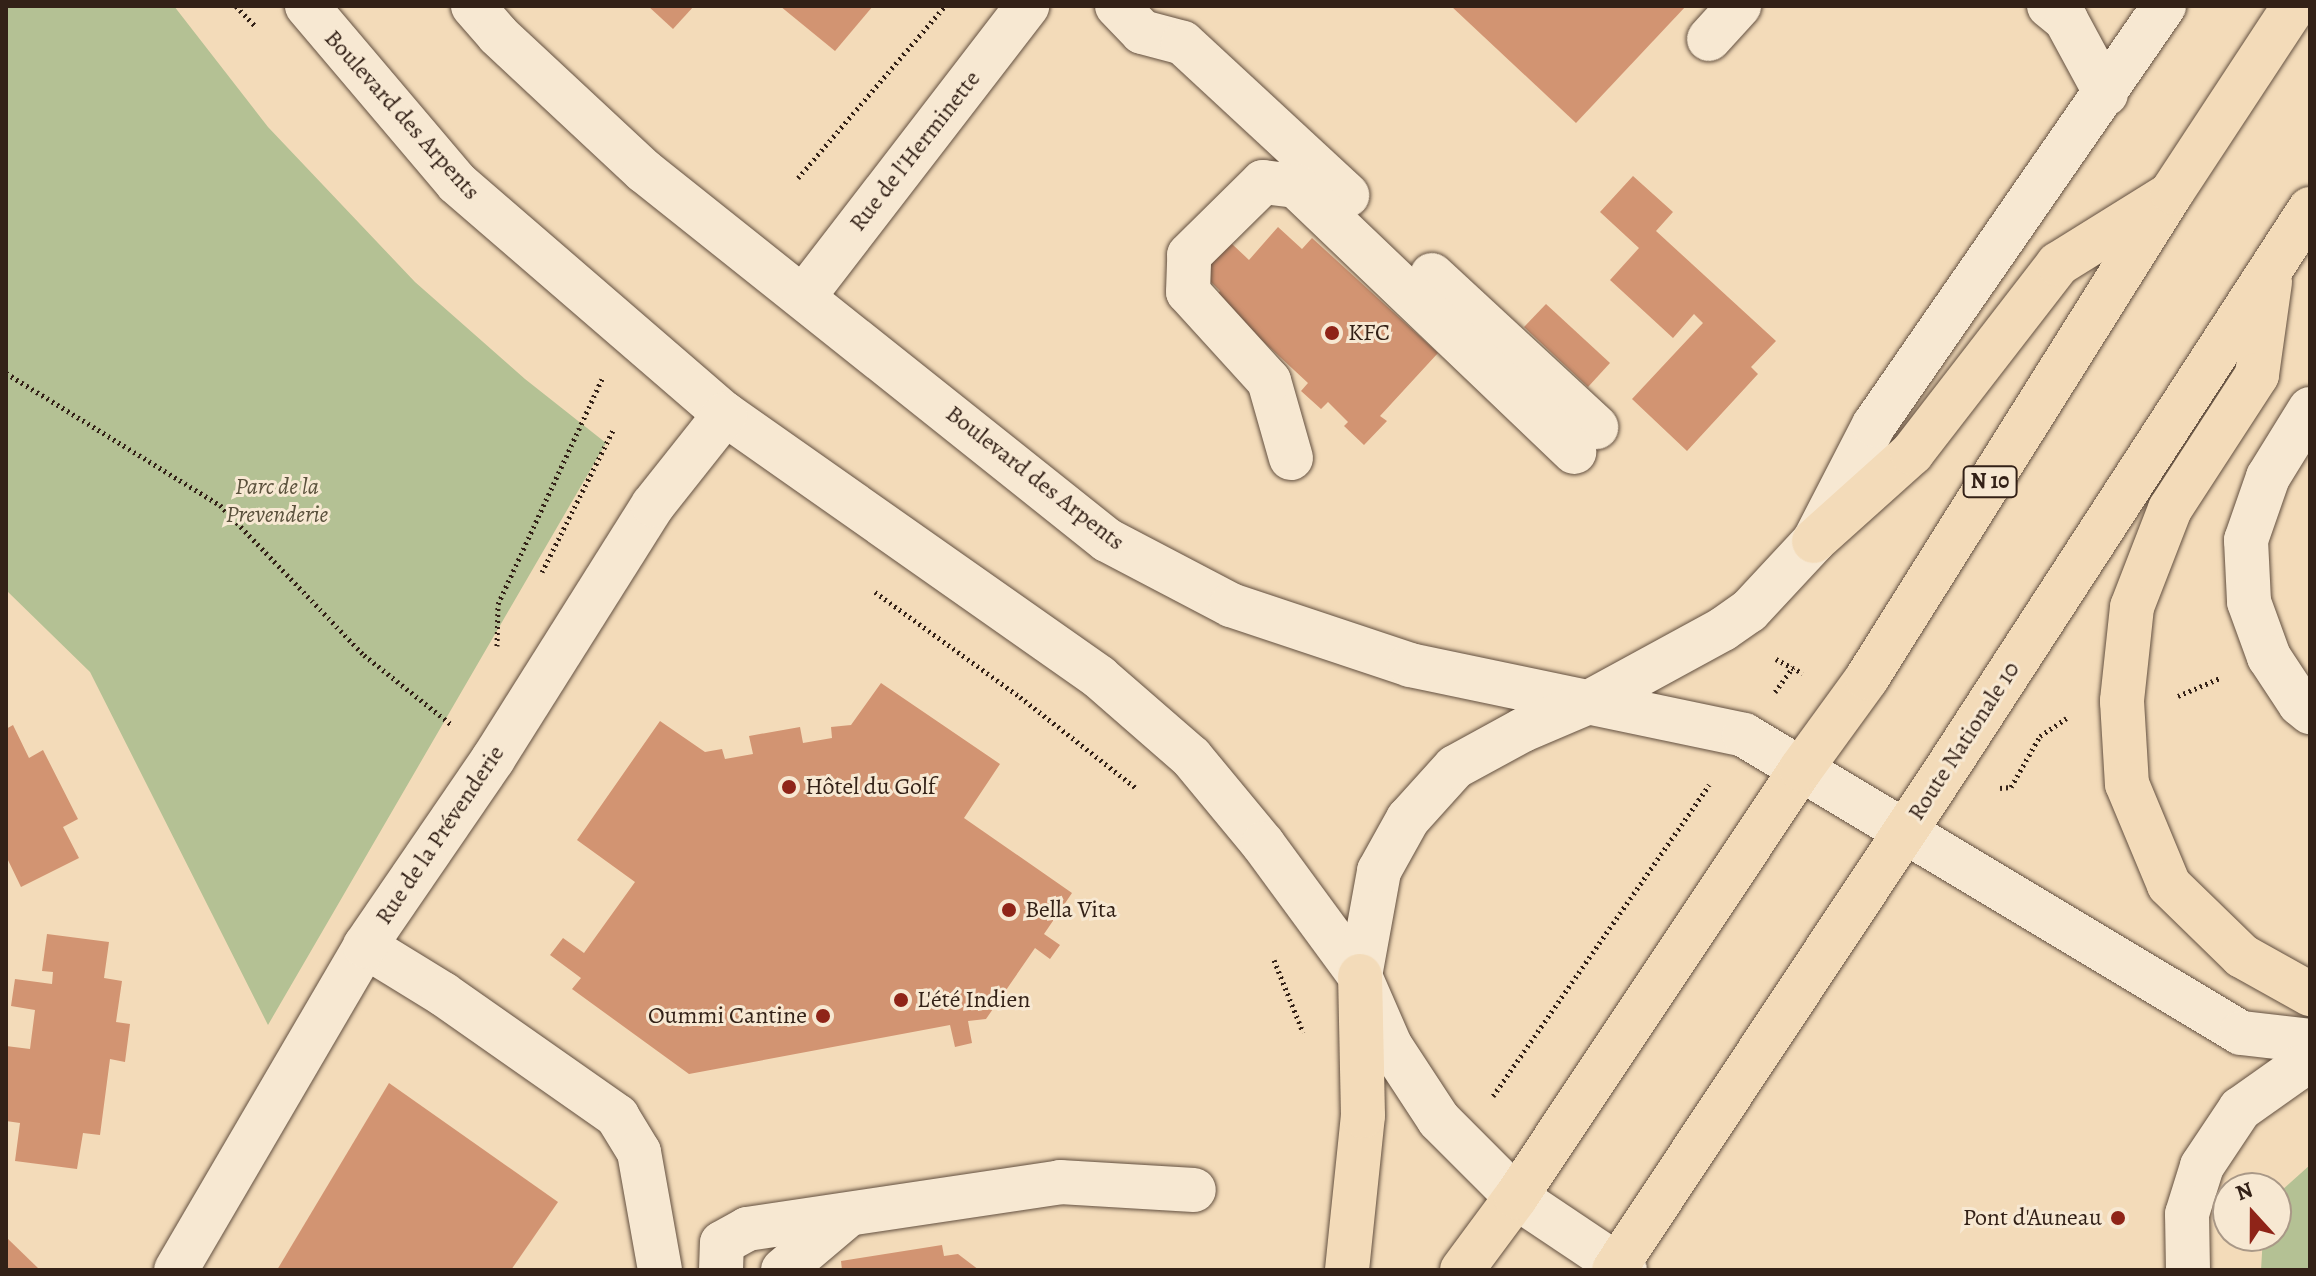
<!DOCTYPE html>
<meta charset="utf-8">
<style>
body{margin:0}
#map{position:relative;width:2316px;height:1276px;overflow:hidden;background:#f3dbb9;font-family:Alegreya,serif}
div>[style]{position:absolute}
.green>*{inset:0;background:#b4c194}
.building>*{inset:0;background:#d29472}
.path>*{height:5px;margin-top:-2.5px;transform-origin:0;background:repeating-linear-gradient(90deg,#332117 0 2px,transparent 0 6px)}
.roads{filter:drop-shadow(0 0 2px #635040) drop-shadow(0 0 2px #635040)}
.minor>*{height:44px;margin:-22px;padding:0 22px;transform-origin:22px;border-radius:22px;background:#f7e8d2}
.major>*{height:44px;margin:-22px;padding:0 22px;transform-origin:22px;border-radius:22px;background:#f3dbb9}
.dots>*{width:22px;height:22px;translate:-50% -50%;box-sizing:border-box;border:4px solid #f7e8d2;border-radius:50%}
span{translate:-50% -50%;white-space:nowrap;text-align:center;line-height:1.15;-webkit-text-stroke:6px #f7e8d2;paint-order:stroke}
.shield-label span{padding:2px 6px;background:#f7e8d2;border:2px solid;border-radius:6px;-webkit-text-stroke-width:0}
.shield-label{font-size:22px;color:#332117;font-weight:700}
.street-label{font-size:24px;color:#332117}
.poi-label{font-size:24px;color:#332117}
.left{translate:0 -50%;text-align:left}
.right{translate:-100% -50%;text-align:right}
.park-label{font-size:24px;color:#5a513c;font-style:italic}
.frame{position:absolute;inset:0;border:8px solid #332117;pointer-events:none}
.north{position:absolute;left:2212px;top:1172px;width:80px;height:80px;box-sizing:border-box;background:#f7e8d2;border:2px solid #a99887;border-radius:50%;rotate:339deg;font-size:22px;font-weight:700;line-height:32px;text-align:center;color:#332117}
.north::after{content:'';display:block;margin:auto;width:28px;height:36px;background:#8f2418;clip-path:polygon(50% 0,100% 100%,50% 72%,0 100%)}
</style>
<div id="map">
<div class="green">
<i style="clip-path:polygon(6px 6px,174px 6px,268px 127px,415px 282px,525px 379px,606px 443px,268px 1025px,90px 672px,6px 590px)"></i>
<i style="clip-path:polygon(2310px 1165px,2310px 1270px,2261px 1270px,2263px 1236px,2276px 1236px,2276px 1202px,2282px 1190px)"></i>
</div>
<div class="building">
<i style="clip-path:polygon(648px 6px,694px 6px,673px 29px)"></i>
<i style="clip-path:polygon(780px 6px,873px 6px,835px 51px)"></i>
<i style="clip-path:polygon(1451px 6px,1686px 6px,1576px 123px)"></i>
<i style="clip-path:polygon(1633px 176px,1673px 212px,1656px 231px,1776px 341px,1751px 367px,1758px 374px,1687px 451px,1632px 399px,1703px 323px,1694px 314px,1673px 338px,1610px 280px,1639px 248px,1600px 212px)"></i>
<i style="clip-path:polygon(1278px 227px,1302px 249px,1312px 238px,1438px 353px,1380px 416px,1387px 421px,1364px 445px,1344px 426px,1348px 422px,1328px 402px,1321px 409px,1301px 391px,1308px 383px,1215px 297px,1220px 291px,1202px 273px,1231px 243px,1249px 260px)"></i>
<i style="clip-path:polygon(1546px 304px,1610px 363px,1588px 387px,1524px 327px)"></i>
<i style="clip-path:polygon(881px 683px,1000px 764px,964px 818px,1072px 893px,1044px 934px,1060px 945px,1050px 959px,1035px 948px,986px 1019px,968px 1021px,972px 1043px,955px 1047px,950px 1025px,689px 1074px,572px 989px,581px 978px,550px 955px,563px 938px,584px 953px,635px 882px,577px 840px,660px 721px,705px 752px,722px 749px,725px 759px,753px 754px,749px 736px,800px 727px,803px 743px,832px 738px,831px 727px,851px 725px)"></i>
<i style="clip-path:polygon(13px 725px,29px 758px,43px 750px,78px 819px,63px 827px,79px 858px,21px 887px,6px 856px,6px 729px)"></i>
<i style="clip-path:polygon(47px 934px,109px 942px,104px 978px,122px 981px,116px 1022px,130px 1024px,125px 1062px,110px 1059px,100px 1135px,83px 1133px,77px 1169px,15px 1161px,20px 1123px,6px 1121px,6px 1046px,30px 1049px,35px 1010px,11px 1006px,15px 979px,52px 984px,53px 972px,42px 971px)"></i>
<i style="clip-path:polygon(389px 1083px,558px 1202px,511px 1270px,277px 1270px)"></i>
<i style="clip-path:polygon(6px 1237px,40px 1270px,6px 1270px)"></i>
<i style="clip-path:polygon(942px 1245px,944px 1256px,958px 1254px,979px 1270px,842px 1270px,841px 1261px)"></i>
</div>
<div class="path">
<i style="left:236px;top:6px;width:28px;rotate:46deg"></i>
<i style="left:798px;top:178px;width:226px;rotate:-49.5deg"></i>
<i style="left:6px;top:373px;width:251px;rotate:31.7deg"></i>
<i style="left:220px;top:505px;width:208px;rotate:46.2deg"></i>
<i style="left:364px;top:655px;width:112px;rotate:38.5deg"></i>
<i style="left:542px;top:572px;width:159px;rotate:-63.4deg"></i>
<i style="left:875px;top:592px;width:179px;rotate:35.9deg"></i>
<i style="left:1020px;top:697px;width:147px;rotate:38.1deg"></i>
<i style="left:497px;top:646px;width:42px;rotate:-88.6deg"></i>
<i style="left:498px;top:604px;width:248px;rotate:-65.2deg"></i>
<i style="left:1776px;top:659px;width:30px;rotate:28deg"></i>
<i style="left:1775px;top:692px;width:31px;rotate:-54deg"></i>
<i style="left:2178px;top:696px;width:46px;rotate:-23.2deg"></i>
<i style="left:2000px;top:788px;width:11px;rotate:-5deg"></i>
<i style="left:2011px;top:787px;width:59px;rotate:-60.4deg"></i>
<i style="left:2040px;top:736px;width:32px;rotate:-34deg"></i>
<i style="left:1274px;top:960px;width:78px;rotate:68.1deg"></i>
<i style="left:1493px;top:1096px;width:379px;rotate:-55.2deg"></i>
</div>
<div class="roads">
<div class="minor">
<i style="left:307px;top:6px;width:232px;rotate:49.7deg"></i>
<i style="left:457px;top:183px;width:354px;rotate:40.8deg"></i>
<i style="left:725px;top:414px;width:457px;rotate:35.1deg"></i>
<i style="left:1099px;top:677px;width:122px;rotate:41deg"></i>
<i style="left:1191px;top:757px;width:113px;rotate:50.4deg"></i>
<i style="left:1263px;top:844px;width:164px;rotate:53.7deg"></i>
<i style="left:473px;top:6px;width:38px;rotate:49deg"></i>
<i style="left:498px;top:35px;width:200px;rotate:43deg"></i>
<i style="left:644px;top:171px;width:592px;rotate:38.55deg"></i>
<i style="left:1107px;top:540px;width:140px;rotate:27.7deg"></i>
<i style="left:1231px;top:605px;width:189px;rotate:18.5deg"></i>
<i style="left:1410px;top:665px;width:341px;rotate:11.8deg"></i>
<i style="left:1744px;top:735px;width:579px;rotate:30.95deg"></i>
<i style="left:2241px;top:1033px;width:69px;rotate:6.6deg"></i>
<i style="left:1117px;top:6px;width:36px;rotate:46deg"></i>
<i style="left:1142px;top:32px;width:42px;rotate:15deg"></i>
<i style="left:1183px;top:43px;width:224px;rotate:42.8deg"></i>
<i style="left:2049px;top:6px;width:22px;rotate:39deg"></i>
<i style="left:2066px;top:20px;width:84px;rotate:61.6deg"></i>
<i style="left:1709px;top:39px;width:45px;rotate:-47.7deg"></i>
<i style="left:1432px;top:275px;width:224px;rotate:42.8deg"></i>
<i style="left:804px;top:296px;width:366px;rotate:-52.4deg"></i>
<i style="left:2310px;top:409px;width:80px;rotate:121.7deg"></i>
<i style="left:2268px;top:477px;width:67px;rotate:109.2deg"></i>
<i style="left:2246px;top:540px;width:62px;rotate:87.2deg"></i>
<i style="left:2249px;top:602px;width:59px;rotate:70deg"></i>
<i style="left:2269px;top:657px;width:56px;rotate:56.6deg"></i>
<i style="left:2300px;top:704px;width:13px;rotate:39deg"></i>
<i style="left:1291px;top:458px;width:80px;rotate:-105.9deg"></i>
<i style="left:1269px;top:381px;width:120px;rotate:-132.3deg"></i>
<i style="left:1188px;top:292px;width:37px;rotate:-88deg"></i>
<i style="left:1189px;top:255px;width:104px;rotate:-44.6deg"></i>
<i style="left:1263px;top:182px;width:33px;rotate:7deg"></i>
<i style="left:1296px;top:186px;width:385px;rotate:43.7deg"></i>
<i style="left:365px;top:946px;width:92px;rotate:31.6deg"></i>
<i style="left:443px;top:994px;width:213px;rotate:35deg"></i>
<i style="left:617px;top:1116px;width:42px;rotate:58.6deg"></i>
<i style="left:639px;top:1152px;width:120px;rotate:79.9deg"></i>
<i style="left:176px;top:1270px;width:375px;rotate:-59.7deg"></i>
<i style="left:365px;top:946px;width:227px;rotate:-55.6deg"></i>
<i style="left:493px;top:759px;width:300px;rotate:-57.8deg"></i>
<i style="left:653px;top:505px;width:116px;rotate:-51.6deg"></i>
<i style="left:721px;top:1270px;width:27px;rotate:-88deg"></i>
<i style="left:722px;top:1243px;width:29px;rotate:-29deg"></i>
<i style="left:747px;top:1229px;width:317px;rotate:-8.5deg"></i>
<i style="left:1060px;top:1182px;width:134px;rotate:3.4deg"></i>
<i style="left:783px;top:1270px;width:84px;rotate:-40.2deg"></i>
<i style="left:1625px;top:1270px;width:131px;rotate:-146.2deg"></i>
<i style="left:1516px;top:1197px;width:109px;rotate:-135deg"></i>
<i style="left:1439px;top:1120px;width:90px;rotate:-123.2deg"></i>
<i style="left:1390px;top:1045px;width:75px;rotate:-113.5deg"></i>
<i style="left:1360px;top:976px;width:107px;rotate:-79.7deg"></i>
<i style="left:1379px;top:871px;width:60px;rotate:-60.9deg"></i>
<i style="left:1408px;top:819px;width:70px;rotate:-47.9deg"></i>
<i style="left:1455px;top:767px;width:77px;rotate:-28.6deg"></i>
<i style="left:1523px;top:730px;width:74px;rotate:-23.1deg"></i>
<i style="left:1591px;top:701px;width:150px;rotate:-28.6deg"></i>
<i style="left:1723px;top:629px;width:32px;rotate:-35deg"></i>
<i style="left:1749px;top:611px;width:96px;rotate:-47.1deg"></i>
<i style="left:1814px;top:541px;width:131px;rotate:-62.7deg"></i>
<i style="left:1874px;top:425px;width:510px;rotate:-55.31deg"></i>
<i style="left:2188px;top:1270px;width:56px;rotate:-91deg"></i>
<i style="left:2187px;top:1214px;width:50px;rotate:-72.6deg"></i>
<i style="left:2202px;top:1166px;width:69px;rotate:-56.3deg"></i>
<i style="left:2240px;top:1109px;width:71px;rotate:-35.3deg"></i>
<i style="left:2298px;top:1068px;width:13px;rotate:-18deg"></i>
</div>
<div class="major">
<i style="left:2270px;top:282px;width:94px;rotate:98deg"></i>
<i style="left:2257px;top:375px;width:160px;rotate:123deg"></i>
<i style="left:2170px;top:509px;width:105px;rotate:111.2deg"></i>
<i style="left:2132px;top:607px;width:95px;rotate:96.1deg"></i>
<i style="left:2122px;top:701px;width:83px;rotate:86.6deg"></i>
<i style="left:2127px;top:784px;width:109px;rotate:67.4deg"></i>
<i style="left:2169px;top:885px;width:102px;rotate:44.2deg"></i>
<i style="left:2242px;top:956px;width:78px;rotate:29.2deg"></i>
<i style="left:1814px;top:541px;width:132px;rotate:-41.9deg"></i>
<i style="left:1912px;top:453px;width:239px;rotate:-52.3deg"></i>
<i style="left:2058px;top:264px;width:125px;rotate:-31.9deg"></i>
<i style="left:1347px;top:1270px;width:155px;rotate:-84.1deg"></i>
<i style="left:1363px;top:1116px;width:140px;rotate:-91.2deg"></i>
<i style="left:1462px;top:1270px;width:91px;rotate:-53.5deg"></i>
<i style="left:1516px;top:1197px;width:514px;rotate:-56.34deg"></i>
<i style="left:1801px;top:769px;width:112px;rotate:-54deg"></i>
<i style="left:1867px;top:678px;width:574px;rotate:-57.89deg"></i>
<i style="left:2172px;top:192px;width:222px;rotate:-56.7deg"></i>
<i style="left:1614px;top:1270px;width:606px;rotate:-56.44deg"></i>
<i style="left:1949px;top:765px;width:663px;rotate:-57.01deg"></i>
</div>
</div>
<div class="dots">
<i style="left:1332px;top:333px;background:#8f2418"></i>
<i style="left:789px;top:787px;background:#8f2418"></i>
<i style="left:1009px;top:910px;background:#8f2418"></i>
<i style="left:901px;top:1000px;background:#8f2418"></i>
<i style="left:823px;top:1016px;background:#8f2418"></i>
<i style="left:2118px;top:1218px;background:#8f2418"></i>
</div>
<div class="shield-label">
<span style="left:1990px;top:482px">N 10</span>
</div>
<div class="street-label">
<span style="left:402px;top:115px;rotate:48deg">Boulevard des Arpents</span>
<span style="left:915px;top:151px;rotate:-52deg">Rue de l'Herminette</span>
<span style="left:1035px;top:478px;rotate:38deg">Boulevard des Arpents</span>
<span style="left:1964px;top:741px;rotate:-57deg">Route Nationale 10</span>
<span style="left:440px;top:835px;rotate:-56deg">Rue de la Prévenderie</span>
</div>
<div class="poi-label">
<span class="left" style="left:1348px;top:333px">KFC</span>
<span class="left" style="left:805px;top:787px">Hôtel du Golf</span>
<span class="left" style="left:1025px;top:910px">Bella Vita</span>
<span class="left" style="left:917px;top:1000px">L'été Indien</span>
<span class="right" style="left:807px;top:1016px">Oummi Cantine</span>
<span class="right" style="left:2102px;top:1218px">Pont d'Auneau</span>
</div>
<div class="park-label">
<span style="left:277px;top:501px">Parc de la<br>Prevenderie</span>
</div>
<div class="frame"></div>
<div class="north">N</div>
</div>
